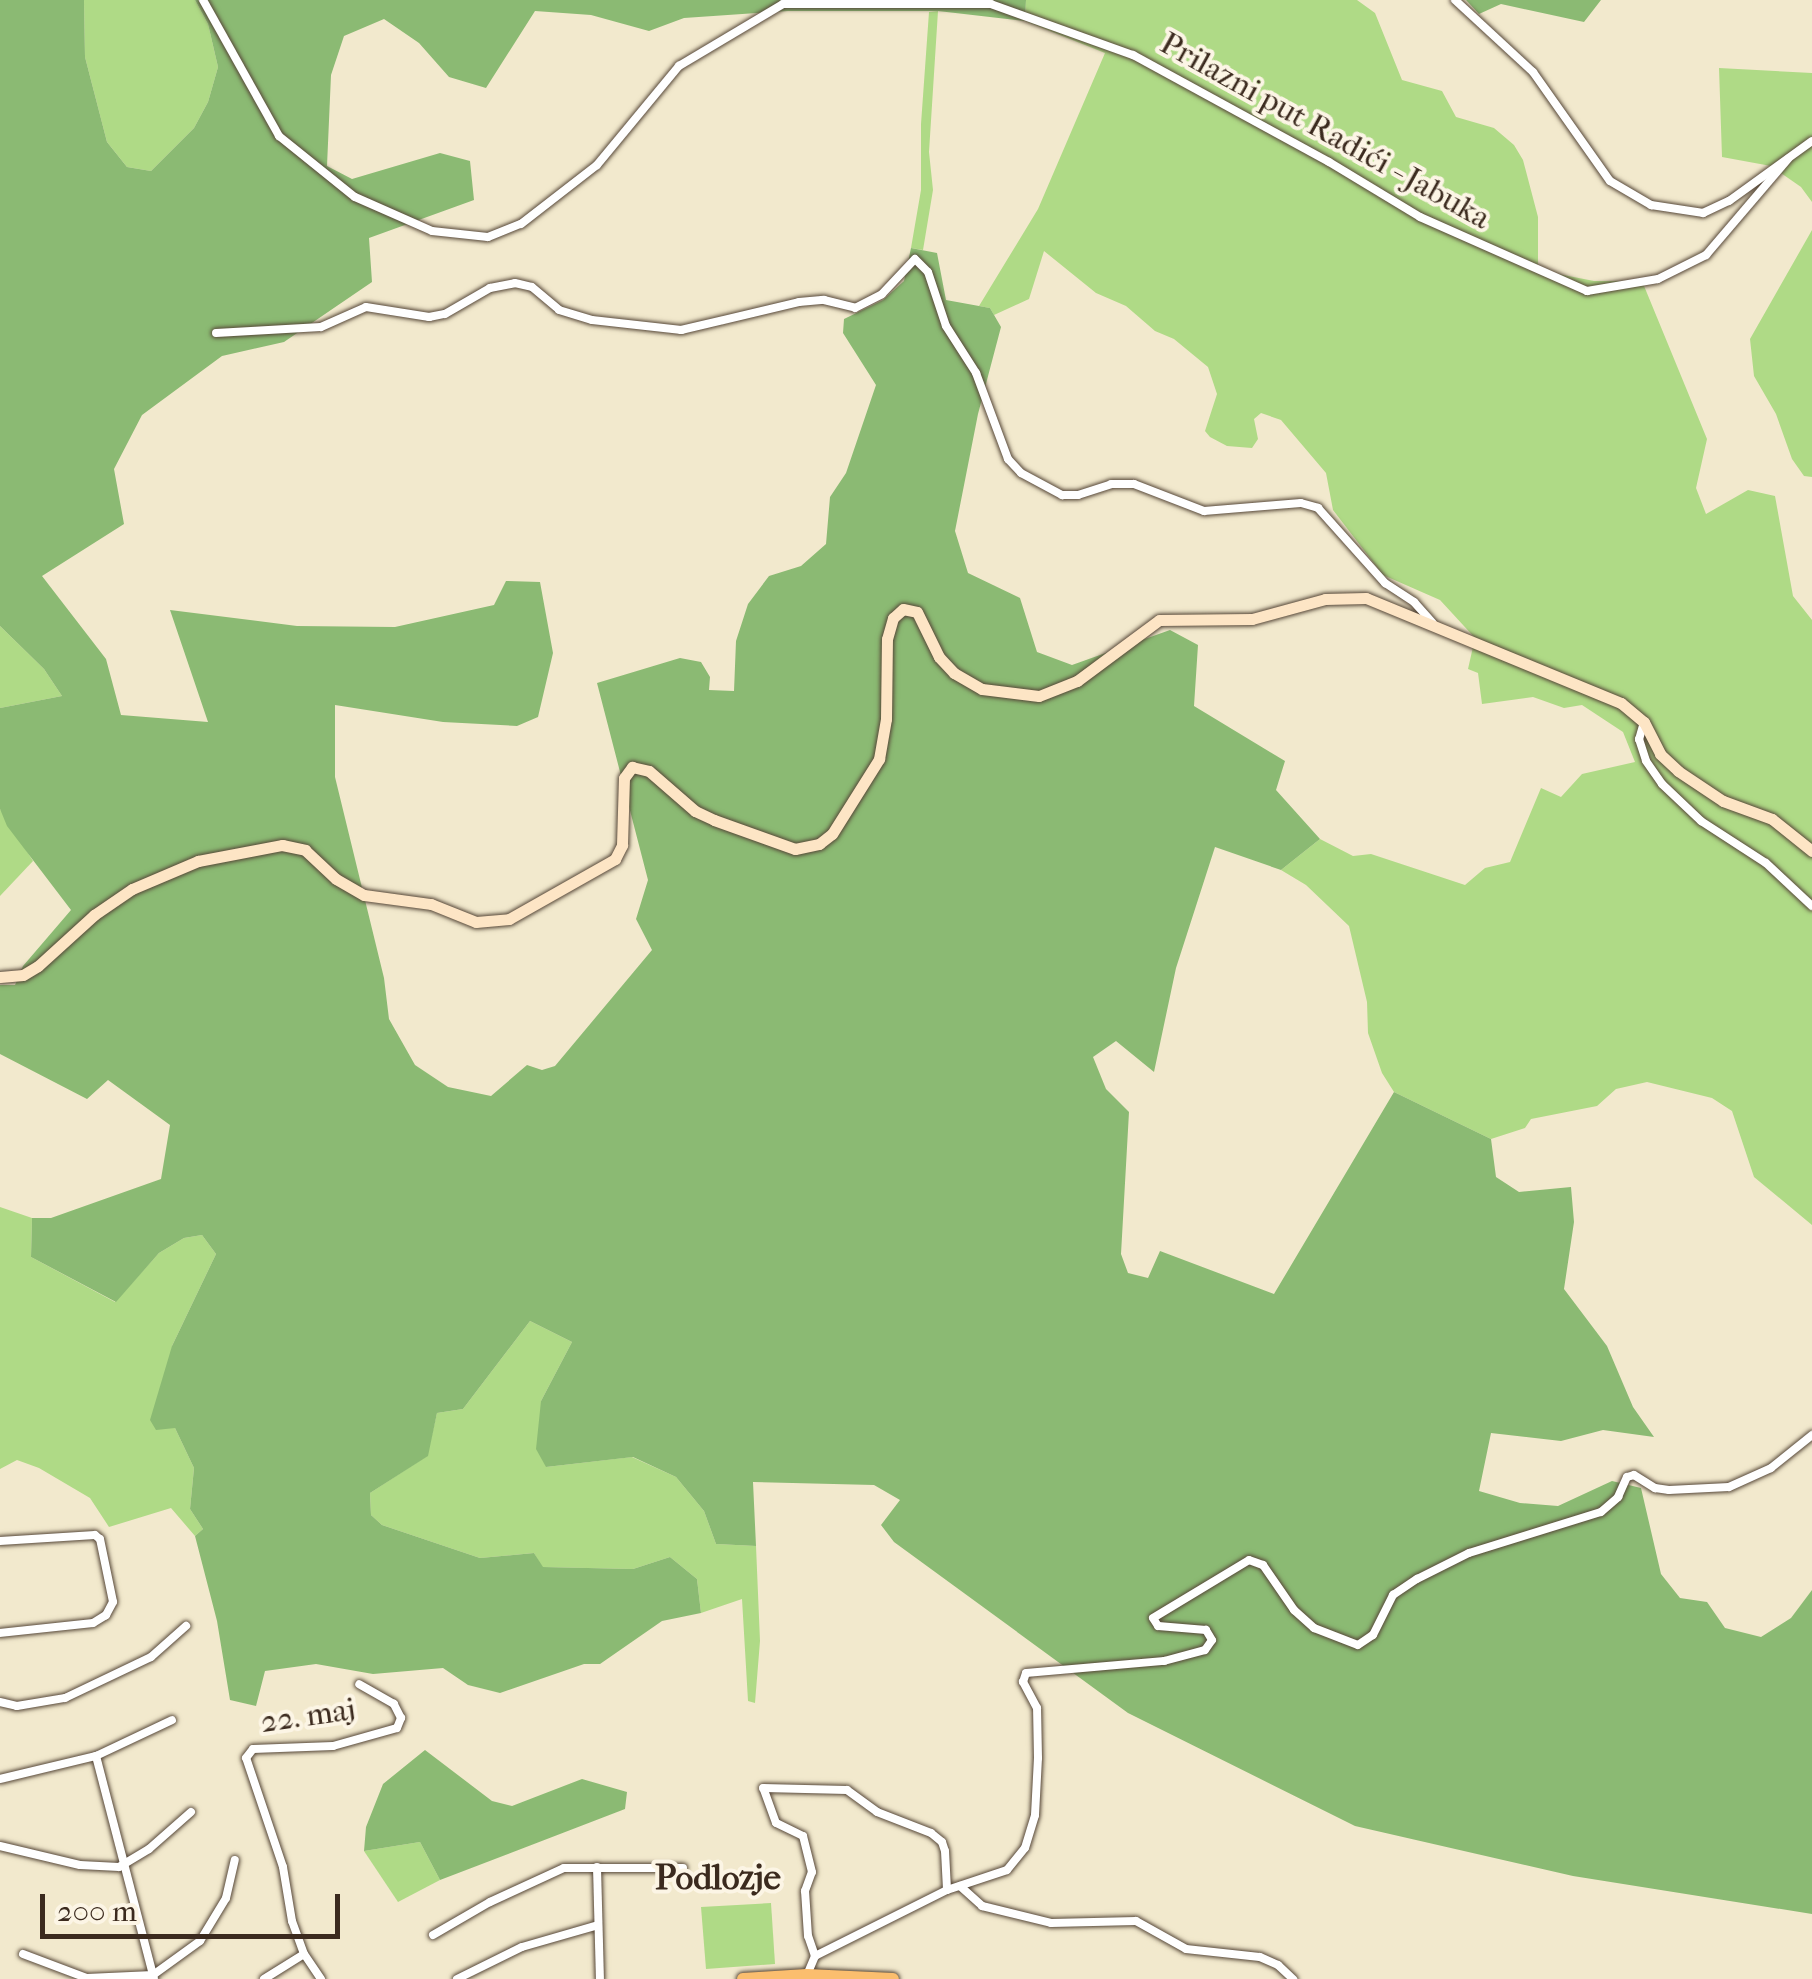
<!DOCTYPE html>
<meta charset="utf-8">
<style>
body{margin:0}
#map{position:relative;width:1812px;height:1979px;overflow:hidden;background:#f2e9cd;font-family:"IM FELL French Canon",serif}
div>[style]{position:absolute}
.green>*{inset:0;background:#afda86}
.forest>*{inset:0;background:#8bba73}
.roads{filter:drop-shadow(0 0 2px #564738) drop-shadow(0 0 2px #564738)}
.street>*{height:8px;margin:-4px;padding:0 4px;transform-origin:4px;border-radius:4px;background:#fff}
.secondary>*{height:11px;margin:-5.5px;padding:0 5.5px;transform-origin:5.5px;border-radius:5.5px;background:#fde5c5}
.primary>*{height:12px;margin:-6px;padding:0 6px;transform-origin:6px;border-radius:6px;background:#fbbe6e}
span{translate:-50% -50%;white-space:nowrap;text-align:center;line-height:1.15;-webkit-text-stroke:8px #fcf5e5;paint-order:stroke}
.street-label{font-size:32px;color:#3b2a1e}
.neighbourhood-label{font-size:35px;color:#3b2a1e;font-weight:700}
.scale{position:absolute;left:40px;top:1894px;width:300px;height:45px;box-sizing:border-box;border:5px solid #3b2a1e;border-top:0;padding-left:12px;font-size:30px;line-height:35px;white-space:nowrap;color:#3b2a1e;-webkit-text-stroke:8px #fcf5e5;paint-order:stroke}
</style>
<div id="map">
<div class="green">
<i style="clip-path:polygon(84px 0,195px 0,208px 24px,218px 67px,208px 102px,194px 128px,151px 171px,127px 167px,107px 142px,85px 57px)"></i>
<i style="clip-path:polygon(1026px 0,1357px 0,1375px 13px,1402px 80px,1442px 91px,1456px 117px,1494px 128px,1514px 145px,1523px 160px,1538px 217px,1538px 270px,1594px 281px,1642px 281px,1707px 439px,1696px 488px,1706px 514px,1748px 490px,1775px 496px,1793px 596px,1812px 620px,1812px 1225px,1754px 1177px,1732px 1111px,1712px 1098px,1647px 1082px,1616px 1089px,1597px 1106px,1531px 1119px,1525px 1128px,1491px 1139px,1394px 1092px,1382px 1073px,1368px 1033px,1367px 1002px,1349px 926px,1306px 885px,1281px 870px,1320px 839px,1353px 856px,1371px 854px,1465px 885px,1485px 868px,1510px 862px,1541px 788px,1561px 797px,1582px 774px,1635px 762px,1623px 732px,1582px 705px,1564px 708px,1533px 697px,1482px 704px,1478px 673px,1468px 669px,1475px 638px,1440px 600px,1383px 575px,1333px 510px,1326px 473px,1281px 420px,1261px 413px,1254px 419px,1258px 439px,1252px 448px,1227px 446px,1210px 437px,1205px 431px,1217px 394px,1208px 367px,1174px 339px,1155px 331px,1126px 306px,1096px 293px,1044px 251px,1029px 299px,994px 315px,990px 308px,979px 306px,1038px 209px,1105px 53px,1025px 21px)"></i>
<i style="clip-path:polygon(938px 11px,929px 152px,933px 190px,923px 250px,911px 248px,921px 190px,921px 124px,929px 12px)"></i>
<i style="clip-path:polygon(1719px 68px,1812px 73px,1812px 202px,1801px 187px,1771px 166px,1722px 157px)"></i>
<i style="clip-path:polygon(1812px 230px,1812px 477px,1804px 476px,1792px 459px,1776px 414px,1754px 376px,1750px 339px)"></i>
<i style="clip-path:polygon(0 626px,44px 669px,62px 696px,0 708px)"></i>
<i style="clip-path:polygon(0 809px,33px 861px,0 896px)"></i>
<i style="clip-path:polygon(0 1207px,32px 1218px,31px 1257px,115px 1302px,159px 1253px,184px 1238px,202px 1235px,216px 1254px,172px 1346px,175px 1428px,194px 1468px,190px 1509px,203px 1529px,195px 1536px,171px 1508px,109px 1527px,90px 1498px,39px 1468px,17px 1460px,0 1469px)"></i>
<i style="clip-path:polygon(530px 1321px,572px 1342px,541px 1401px,546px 1467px,632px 1457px,676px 1477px,704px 1511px,716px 1544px,756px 1546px,760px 1641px,755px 1703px,748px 1701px,742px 1599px,701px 1613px,697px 1579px,670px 1557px,633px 1569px,542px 1567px,534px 1553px,480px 1558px,382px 1525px,371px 1515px,370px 1493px,427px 1456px,437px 1413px,463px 1409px)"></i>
<i style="clip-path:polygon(420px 1842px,440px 1880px,398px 1902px,364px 1851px)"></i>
<i style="clip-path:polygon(771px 1903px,775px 1964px,706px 1969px,701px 1907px)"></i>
</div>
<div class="forest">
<i style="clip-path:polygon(0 0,84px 0,85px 57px,107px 142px,127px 167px,151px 171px,194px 128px,208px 102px,218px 67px,208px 24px,195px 0,1026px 0,1025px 21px,938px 11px,788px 11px,684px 18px,649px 31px,591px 15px,535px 11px,486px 88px,449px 77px,419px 43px,384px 19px,344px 36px,331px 75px,327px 166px,352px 179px,440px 153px,470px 161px,474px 200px,369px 238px,372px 282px,284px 342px,222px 356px,142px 415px,114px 469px,124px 524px,42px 576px,106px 659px,121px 715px,208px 722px,170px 610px,297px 626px,395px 627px,494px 605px,506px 581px,540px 582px,553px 653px,538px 717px,517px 726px,443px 722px,335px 705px,335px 777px,384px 978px,389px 1019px,415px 1065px,448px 1087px,491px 1096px,527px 1065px,542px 1070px,555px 1066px,652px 950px,636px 919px,648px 880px,597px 683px,680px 658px,701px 662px,710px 677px,709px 690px,734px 691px,736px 641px,748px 604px,769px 576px,801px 566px,826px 544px,830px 497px,846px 473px,876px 385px,843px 333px,844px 319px,883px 300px,904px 281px,911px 248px,937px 253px,946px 300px,990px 308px,1001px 327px,978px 414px,955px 531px,968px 573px,1020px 598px,1037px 652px,1072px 665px,1170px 630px,1198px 645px,1194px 706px,1285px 761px,1276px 790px,1320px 839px,1281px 870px,1215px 847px,1176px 968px,1154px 1072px,1116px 1041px,1093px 1057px,1106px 1089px,1129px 1112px,1121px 1254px,1128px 1273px,1148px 1278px,1160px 1251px,1274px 1294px,1394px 1092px,1491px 1139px,1496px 1177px,1519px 1192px,1571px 1187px,1574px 1222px,1564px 1289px,1607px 1346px,1633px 1407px,1654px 1437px,1603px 1430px,1561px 1441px,1491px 1433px,1479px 1491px,1520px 1503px,1558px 1506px,1612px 1481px,1641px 1488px,1661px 1574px,1680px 1598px,1707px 1602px,1725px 1628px,1761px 1637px,1791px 1618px,1812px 1590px,1812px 1914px,1573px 1876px,1355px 1826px,1128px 1713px,894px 1542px,881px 1525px,900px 1500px,874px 1485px,753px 1482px,756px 1546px,716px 1544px,704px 1511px,676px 1477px,633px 1457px,546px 1467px,536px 1449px,541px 1401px,572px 1342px,530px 1321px,463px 1409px,437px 1413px,428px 1456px,370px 1493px,371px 1515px,382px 1525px,480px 1558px,534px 1553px,543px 1567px,633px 1569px,670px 1557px,697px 1579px,701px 1613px,662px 1621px,600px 1664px,584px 1664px,500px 1693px,468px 1685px,443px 1668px,373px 1674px,316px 1664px,265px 1671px,256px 1706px,230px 1700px,217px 1621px,195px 1536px,203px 1529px,190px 1509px,194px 1468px,175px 1428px,156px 1430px,150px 1420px,172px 1346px,216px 1254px,202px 1235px,184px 1238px,159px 1253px,116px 1302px,31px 1257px,32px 1218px,51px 1218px,161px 1179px,170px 1125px,108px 1080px,87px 1099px,0 1054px,0 985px,15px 985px,23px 966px,71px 910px,7px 826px,0 809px,0 708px,62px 696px,44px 669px,0 626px)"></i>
<i style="clip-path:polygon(1466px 0,1601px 0,1584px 22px,1501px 4px,1479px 14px)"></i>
<i style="clip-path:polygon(425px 1750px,492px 1801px,512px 1806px,582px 1779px,627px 1792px,625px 1809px,440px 1880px,420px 1842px,364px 1851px,366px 1827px,383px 1784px)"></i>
</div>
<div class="roads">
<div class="street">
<i style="left:203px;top:0;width:156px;rotate:60.8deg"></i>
<i style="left:279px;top:136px;width:97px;rotate:38.8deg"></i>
<i style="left:355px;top:197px;width:84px;rotate:23.8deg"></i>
<i style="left:432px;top:231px;width:56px;rotate:6.1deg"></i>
<i style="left:488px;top:237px;width:35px;rotate:-22deg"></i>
<i style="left:521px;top:224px;width:96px;rotate:-37.8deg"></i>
<i style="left:597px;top:165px;width:129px;rotate:-50.4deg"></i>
<i style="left:679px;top:66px;width:121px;rotate:-30.8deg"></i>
<i style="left:783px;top:4px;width:208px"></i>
<i style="left:991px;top:4px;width:151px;rotate:19.8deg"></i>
<i style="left:1133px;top:55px;width:223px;rotate:28.6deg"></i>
<i style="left:1329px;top:162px;width:106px;rotate:31.1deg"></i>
<i style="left:1420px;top:217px;width:183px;rotate:23.9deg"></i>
<i style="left:1587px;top:291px;width:72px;rotate:-9.6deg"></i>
<i style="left:1658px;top:279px;width:54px;rotate:-26.6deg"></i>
<i style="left:1706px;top:255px;width:126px;rotate:-49.5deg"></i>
<i style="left:1455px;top:0;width:106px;rotate:42.7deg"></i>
<i style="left:1533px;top:72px;width:133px;rotate:54.8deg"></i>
<i style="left:1610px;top:181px;width:48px;rotate:30.3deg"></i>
<i style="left:1651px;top:205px;width:53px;rotate:8.7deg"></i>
<i style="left:1703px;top:213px;width:29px;rotate:-25deg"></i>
<i style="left:1729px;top:201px;width:102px;rotate:-35.9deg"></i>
<i style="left:216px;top:333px;width:105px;rotate:-3.3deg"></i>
<i style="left:321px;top:327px;width:49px;rotate:-24deg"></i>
<i style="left:366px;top:307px;width:64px;rotate:9deg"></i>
<i style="left:429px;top:317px;width:16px;rotate:-11deg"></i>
<i style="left:445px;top:314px;width:52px;rotate:-30deg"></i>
<i style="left:490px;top:288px;width:25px;rotate:-11deg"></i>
<i style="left:515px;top:283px;width:17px;rotate:13deg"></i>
<i style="left:532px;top:287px;width:35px;rotate:40deg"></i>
<i style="left:559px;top:310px;width:34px;rotate:17deg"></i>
<i style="left:592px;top:320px;width:90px;rotate:6.4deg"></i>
<i style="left:681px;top:330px;width:121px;rotate:-13.3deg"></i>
<i style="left:799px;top:302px;width:25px;rotate:-5deg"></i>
<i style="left:824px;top:300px;width:32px;rotate:14deg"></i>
<i style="left:855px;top:308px;width:30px;rotate:-27deg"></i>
<i style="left:882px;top:294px;width:48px;rotate:-46.7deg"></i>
<i style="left:915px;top:259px;width:18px;rotate:45deg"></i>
<i style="left:928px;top:272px;width:57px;rotate:71.6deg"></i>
<i style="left:946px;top:326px;width:56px;rotate:57.4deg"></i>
<i style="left:976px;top:373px;width:92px;rotate:69.6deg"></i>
<i style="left:1008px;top:459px;width:19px;rotate:47deg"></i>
<i style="left:1021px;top:473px;width:47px;rotate:28.2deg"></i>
<i style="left:1062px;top:495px;width:16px"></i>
<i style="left:1078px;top:495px;width:35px;rotate:-18deg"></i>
<i style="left:1111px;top:484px;width:23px"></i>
<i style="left:1134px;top:484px;width:75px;rotate:21.1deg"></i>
<i style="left:1204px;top:511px;width:97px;rotate:-4.7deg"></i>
<i style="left:1301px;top:503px;width:18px;rotate:16deg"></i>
<i style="left:1318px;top:508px;width:101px;rotate:48.2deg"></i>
<i style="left:1385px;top:583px;width:35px;rotate:33deg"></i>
<i style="left:1414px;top:602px;width:28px;rotate:48deg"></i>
<i style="left:1644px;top:722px;width:18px;rotate:106deg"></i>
<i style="left:1639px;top:739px;width:23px;rotate:72deg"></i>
<i style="left:1646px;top:761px;width:28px;rotate:55deg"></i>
<i style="left:1662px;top:784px;width:54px;rotate:43.5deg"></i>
<i style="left:1701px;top:821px;width:77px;rotate:32.9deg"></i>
<i style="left:1766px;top:863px;width:63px;rotate:43.1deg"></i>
<i style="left:0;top:1541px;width:95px;rotate:-3.6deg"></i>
<i style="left:95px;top:1535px;width:6px;rotate:39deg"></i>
<i style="left:100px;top:1539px;width:64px;rotate:78.3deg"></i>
<i style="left:113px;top:1602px;width:15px;rotate:118deg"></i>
<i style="left:106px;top:1615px;width:15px;rotate:148deg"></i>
<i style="left:93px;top:1623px;width:94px;rotate:173.9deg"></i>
<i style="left:0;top:1702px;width:17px;rotate:13deg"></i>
<i style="left:17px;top:1706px;width:49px;rotate:-9.5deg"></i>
<i style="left:65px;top:1698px;width:95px;rotate:-25.5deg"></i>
<i style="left:151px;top:1657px;width:47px;rotate:-41.5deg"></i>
<i style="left:96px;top:1756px;width:230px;rotate:75.4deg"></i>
<i style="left:0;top:1779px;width:99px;rotate:-13.5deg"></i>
<i style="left:96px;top:1756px;width:84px;rotate:-25.3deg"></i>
<i style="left:0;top:1846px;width:82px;rotate:13.4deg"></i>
<i style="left:80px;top:1865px;width:39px;rotate:3deg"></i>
<i style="left:119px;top:1867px;width:35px;rotate:-31deg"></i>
<i style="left:149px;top:1849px;width:56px;rotate:-41.4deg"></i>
<i style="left:597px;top:1867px;width:112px;rotate:88.5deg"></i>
<i style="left:960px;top:1886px;width:30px;rotate:42deg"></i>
<i style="left:982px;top:1906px;width:71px;rotate:13.8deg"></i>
<i style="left:1051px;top:1923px;width:85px;rotate:-1.3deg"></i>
<i style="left:1136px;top:1921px;width:57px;rotate:29.2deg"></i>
<i style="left:1186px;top:1949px;width:74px;rotate:6.2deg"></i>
<i style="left:1260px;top:1957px;width:20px;rotate:24deg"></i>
<i style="left:1278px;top:1965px;width:21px;rotate:43deg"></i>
<i style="left:433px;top:1935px;width:66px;rotate:-30.1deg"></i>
<i style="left:490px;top:1902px;width:81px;rotate:-24.7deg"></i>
<i style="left:564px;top:1868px;width:119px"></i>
<i style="left:23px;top:1954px;width:68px;rotate:20.6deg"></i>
<i style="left:87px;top:1978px;width:66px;rotate:-2.6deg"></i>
<i style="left:153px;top:1975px;width:58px;rotate:-35.9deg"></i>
<i style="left:200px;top:1941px;width:50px;rotate:-58.8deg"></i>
<i style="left:226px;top:1898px;width:39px;rotate:-77deg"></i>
<i style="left:815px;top:1956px;width:21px;rotate:-109deg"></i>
<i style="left:808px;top:1936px;width:45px;rotate:-93.8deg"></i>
<i style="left:805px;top:1891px;width:20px;rotate:-70deg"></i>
<i style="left:812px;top:1872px;width:37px;rotate:-104deg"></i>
<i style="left:803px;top:1836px;width:30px;rotate:-154deg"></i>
<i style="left:776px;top:1823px;width:37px;rotate:-110deg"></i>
<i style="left:763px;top:1788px;width:84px;rotate:1.4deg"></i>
<i style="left:847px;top:1790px;width:37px;rotate:36deg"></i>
<i style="left:877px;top:1812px;width:58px;rotate:21.3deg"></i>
<i style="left:931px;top:1833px;width:14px;rotate:39deg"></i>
<i style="left:942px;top:1842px;width:9px;rotate:72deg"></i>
<i style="left:945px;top:1851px;width:39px;rotate:87deg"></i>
<i style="left:807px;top:1975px;width:21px;rotate:-67deg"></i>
<i style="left:815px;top:1956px;width:148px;rotate:-26.6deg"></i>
<i style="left:947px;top:1890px;width:63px;rotate:-18.4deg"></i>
<i style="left:1007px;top:1870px;width:28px;rotate:-51deg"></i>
<i style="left:1025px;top:1848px;width:34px;rotate:-73deg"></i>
<i style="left:1035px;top:1815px;width:57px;rotate:-87deg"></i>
<i style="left:1038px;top:1758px;width:50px;rotate:-91.1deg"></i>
<i style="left:1037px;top:1708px;width:30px;rotate:-118deg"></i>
<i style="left:1023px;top:1682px;width:9px;rotate:-72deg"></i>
<i style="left:1026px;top:1673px;width:139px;rotate:-5deg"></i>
<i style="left:1164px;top:1661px;width:42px;rotate:-15deg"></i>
<i style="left:1205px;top:1650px;width:12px;rotate:-55deg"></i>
<i style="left:1212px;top:1640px;width:12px;rotate:-121deg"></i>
<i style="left:1206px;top:1630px;width:48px;rotate:-175.2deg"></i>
<i style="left:1158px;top:1626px;width:9px;rotate:-122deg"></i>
<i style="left:1153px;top:1618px;width:112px;rotate:-31.1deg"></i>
<i style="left:1249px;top:1560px;width:15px;rotate:20deg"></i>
<i style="left:1263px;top:1565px;width:55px;rotate:55.4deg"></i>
<i style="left:1294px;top:1610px;width:27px;rotate:42deg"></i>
<i style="left:1314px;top:1628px;width:47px;rotate:21.1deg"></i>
<i style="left:1358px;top:1645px;width:18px;rotate:-34deg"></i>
<i style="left:1373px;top:1635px;width:45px;rotate:-63.4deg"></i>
<i style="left:1393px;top:1595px;width:29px;rotate:-34deg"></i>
<i style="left:1417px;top:1579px;width:58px;rotate:-26.6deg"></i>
<i style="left:1469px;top:1553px;width:138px;rotate:-17.3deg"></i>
<i style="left:1601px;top:1512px;width:23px;rotate:-41deg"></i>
<i style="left:1618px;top:1497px;width:22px;rotate:-66deg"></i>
<i style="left:1627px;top:1477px;width:7px;rotate:-16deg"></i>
<i style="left:1634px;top:1475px;width:25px;rotate:32deg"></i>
<i style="left:1655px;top:1488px;width:14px;rotate:8deg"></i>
<i style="left:1669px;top:1490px;width:60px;rotate:-2.9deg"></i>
<i style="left:1729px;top:1487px;width:46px;rotate:-24.3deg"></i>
<i style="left:1771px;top:1468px;width:53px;rotate:-38.8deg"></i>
<i style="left:264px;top:1979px;width:47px;rotate:-32deg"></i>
<i style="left:321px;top:1979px;width:30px;rotate:-124deg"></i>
<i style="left:304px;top:1954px;width:35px;rotate:-110deg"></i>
<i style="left:292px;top:1921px;width:55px;rotate:-99.5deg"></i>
<i style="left:283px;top:1867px;width:115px;rotate:-108.7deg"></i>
<i style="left:246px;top:1758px;width:11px;rotate:-52deg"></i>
<i style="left:253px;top:1749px;width:80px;rotate:-2.1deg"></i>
<i style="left:333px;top:1746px;width:66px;rotate:-15.7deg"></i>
<i style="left:397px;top:1728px;width:11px;rotate:-68deg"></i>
<i style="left:401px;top:1718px;width:16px;rotate:-117deg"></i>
<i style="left:394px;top:1704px;width:40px;rotate:-150.3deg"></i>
<i style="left:457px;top:1979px;width:72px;rotate:-26.2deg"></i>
<i style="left:522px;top:1947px;width:79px;rotate:-16.1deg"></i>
</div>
<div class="secondary">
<i style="left:0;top:977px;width:23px;rotate:-5deg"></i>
<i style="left:23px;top:975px;width:17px;rotate:-31deg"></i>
<i style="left:38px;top:966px;width:76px;rotate:-42.3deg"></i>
<i style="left:94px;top:915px;width:46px;rotate:-34.4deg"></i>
<i style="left:132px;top:889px;width:72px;rotate:-23deg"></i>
<i style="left:198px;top:861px;width:86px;rotate:-10.8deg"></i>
<i style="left:282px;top:845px;width:24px;rotate:12deg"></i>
<i style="left:305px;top:850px;width:42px;rotate:43.1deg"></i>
<i style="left:336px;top:879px;width:32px;rotate:30deg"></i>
<i style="left:364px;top:895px;width:68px;rotate:7.7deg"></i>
<i style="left:431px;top:904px;width:48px;rotate:21.8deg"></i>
<i style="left:476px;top:922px;width:33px;rotate:-5deg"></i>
<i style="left:509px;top:919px;width:122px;rotate:-29.5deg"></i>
<i style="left:615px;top:859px;width:16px;rotate:-63deg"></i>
<i style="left:622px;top:845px;width:67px;rotate:-88.3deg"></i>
<i style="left:624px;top:778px;width:14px;rotate:-54deg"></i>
<i style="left:632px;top:767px;width:17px;rotate:13deg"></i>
<i style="left:649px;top:771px;width:61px;rotate:41deg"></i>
<i style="left:695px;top:811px;width:21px;rotate:25deg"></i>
<i style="left:714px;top:820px;width:86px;rotate:19.7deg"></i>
<i style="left:795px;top:849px;width:25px;rotate:-12deg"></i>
<i style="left:819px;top:844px;width:16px;rotate:-38deg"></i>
<i style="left:832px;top:834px;width:89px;rotate:-57.9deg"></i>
<i style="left:879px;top:759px;width:41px;rotate:-80.1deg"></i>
<i style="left:886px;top:719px;width:80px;rotate:-89.3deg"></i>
<i style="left:887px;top:639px;width:22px;rotate:-74deg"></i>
<i style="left:893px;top:618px;width:13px;rotate:-42deg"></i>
<i style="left:903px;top:609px;width:14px;rotate:12deg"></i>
<i style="left:917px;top:612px;width:50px;rotate:63.9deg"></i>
<i style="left:939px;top:657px;width:22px;rotate:47deg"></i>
<i style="left:954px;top:673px;width:32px;rotate:30deg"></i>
<i style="left:982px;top:689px;width:57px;rotate:7deg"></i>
<i style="left:1039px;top:696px;width:41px;rotate:-21.5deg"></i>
<i style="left:1077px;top:681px;width:102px;rotate:-36.6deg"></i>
<i style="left:1159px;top:620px;width:93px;rotate:-0.6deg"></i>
<i style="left:1252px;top:619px;width:76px;rotate:-15.3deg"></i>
<i style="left:1325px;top:599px;width:41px;rotate:-1.4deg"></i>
<i style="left:1366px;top:598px;width:276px;rotate:22.4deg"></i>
<i style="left:1621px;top:703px;width:30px;rotate:40deg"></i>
<i style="left:1644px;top:722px;width:36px;rotate:63deg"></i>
<i style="left:1660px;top:754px;width:25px;rotate:43deg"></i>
<i style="left:1678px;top:771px;width:54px;rotate:33.7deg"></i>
<i style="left:1723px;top:801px;width:52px;rotate:20.2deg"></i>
<i style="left:1772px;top:819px;width:51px;rotate:38.7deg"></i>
</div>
<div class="primary">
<i style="left:743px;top:1979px;width:64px;rotate:-3.6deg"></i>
<i style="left:807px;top:1975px;width:86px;rotate:2.7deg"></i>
</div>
</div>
<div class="street-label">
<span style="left:1325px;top:131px;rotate:29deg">Prilazni put Radići - Jabuka</span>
<span style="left:308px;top:1716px;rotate:-8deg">22. maj</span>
</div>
<div class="neighbourhood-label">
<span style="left:718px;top:1878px">Podlozje</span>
</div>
<div class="scale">200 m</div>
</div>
